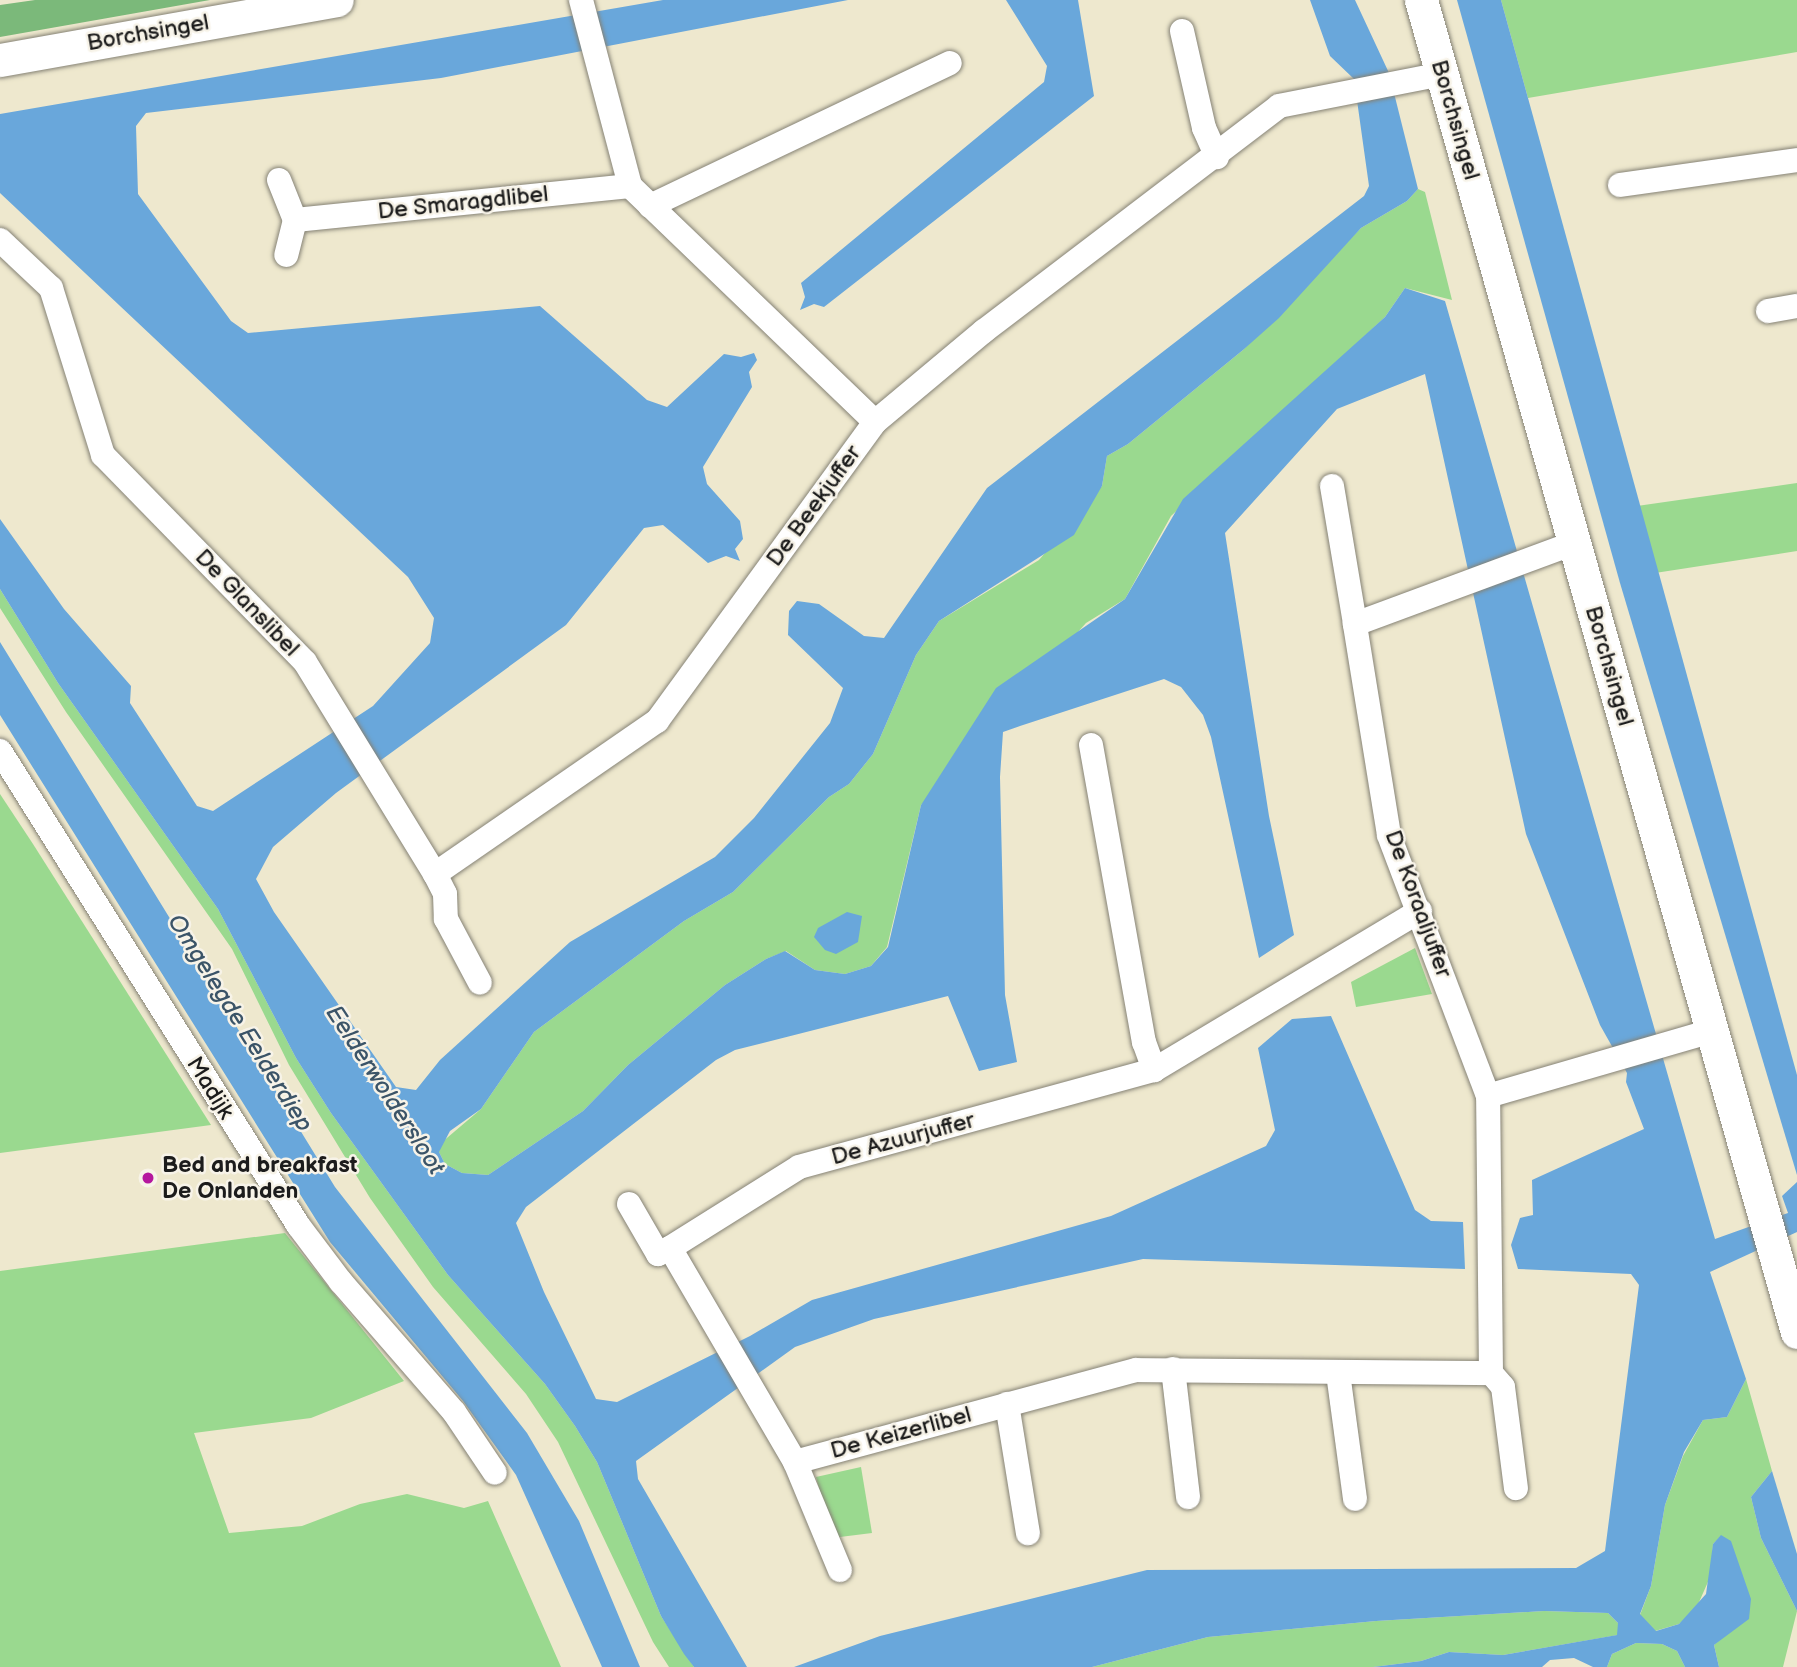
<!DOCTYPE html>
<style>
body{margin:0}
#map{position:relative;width:1797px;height:1667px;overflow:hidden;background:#eee8ce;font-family:"Balsamiq Sans",sans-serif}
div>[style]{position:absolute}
.green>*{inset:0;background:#9ad98f}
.forest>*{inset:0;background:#7bb97a}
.water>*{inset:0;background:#69a7db}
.roads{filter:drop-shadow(0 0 2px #858275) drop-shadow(0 0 2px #858275)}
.street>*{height:24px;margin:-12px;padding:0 12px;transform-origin:12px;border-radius:12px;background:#fff}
.secondary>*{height:33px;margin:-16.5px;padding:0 16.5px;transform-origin:16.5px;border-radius:16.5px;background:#fff}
.dots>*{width:19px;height:19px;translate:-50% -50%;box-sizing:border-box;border:4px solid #f7f3e8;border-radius:50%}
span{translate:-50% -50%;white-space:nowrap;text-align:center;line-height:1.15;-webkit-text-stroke:5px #f7f3e8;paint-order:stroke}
.street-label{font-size:23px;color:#1c1c1c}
.poi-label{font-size:23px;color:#1c1c1c;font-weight:700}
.left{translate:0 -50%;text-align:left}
.water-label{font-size:24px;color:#3b5468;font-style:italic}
</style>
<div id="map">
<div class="green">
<i style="clip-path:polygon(1501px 0,1797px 0,1797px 52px,1528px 98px)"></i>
<i style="clip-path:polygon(1418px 189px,1425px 192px,1452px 300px,1405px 288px,1385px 317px,1171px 516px,1125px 599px,1086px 623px,921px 805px,887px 947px,871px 966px,845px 974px,815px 970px,786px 951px,766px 959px,725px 985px,628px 1065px,583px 1111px,488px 1175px,462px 1173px,445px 1164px,439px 1152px,441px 1143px,481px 1109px,534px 1032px,684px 921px,733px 892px,829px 797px,849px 784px,873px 754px,916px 655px,939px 621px,1039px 560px,1102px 486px,1107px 456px,1128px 444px,1243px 350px,1361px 228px,1407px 201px)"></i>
<i style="clip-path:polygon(1797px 483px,1797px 551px,1655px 573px,1637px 506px)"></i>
<i style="clip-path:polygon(0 589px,58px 683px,218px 909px,296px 1058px,331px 1113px,448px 1275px,545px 1384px,575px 1426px,597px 1462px,661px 1616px,694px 1667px,669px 1667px,653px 1642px,558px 1442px,526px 1394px,433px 1287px,370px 1198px,289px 1065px,232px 949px,66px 712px,0 608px)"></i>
<i style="clip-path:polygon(0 794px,33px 844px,211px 1125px,0 1153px)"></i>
<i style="clip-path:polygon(1415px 948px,1432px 994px,1356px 1007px,1351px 982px)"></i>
<i style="clip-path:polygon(285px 1233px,404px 1381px,311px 1418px,194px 1433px,229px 1533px,302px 1526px,360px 1504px,407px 1494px,464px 1508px,488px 1501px,561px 1667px,0 1667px,0 1271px)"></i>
<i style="clip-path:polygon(1746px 1379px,1772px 1471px,1751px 1497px,1761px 1538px,1797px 1611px,1783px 1667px,1719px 1667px,1714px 1645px,1729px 1632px,1721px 1536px,1713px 1544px,1711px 1575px,1696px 1609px,1679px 1624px,1655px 1631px,1640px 1615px,1651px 1586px,1665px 1505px,1683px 1456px,1703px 1420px,1727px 1417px)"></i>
<i style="clip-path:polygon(861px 1467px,872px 1533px,832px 1538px,816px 1477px)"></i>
<i style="clip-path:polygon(1544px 1611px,1608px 1613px,1618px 1623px,1618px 1635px,1503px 1655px,1449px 1652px,1421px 1661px,1373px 1667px,1092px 1667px,1208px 1637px,1376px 1621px)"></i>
<i style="clip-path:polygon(1636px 1643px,1662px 1644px,1677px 1651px,1685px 1667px,1607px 1667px,1612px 1654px)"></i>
</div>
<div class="forest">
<i style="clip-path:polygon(35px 0,210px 0,0 37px,0 5px)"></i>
</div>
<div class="water">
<i style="clip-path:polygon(663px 0,848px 0,441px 78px,146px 113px,136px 126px,138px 194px,231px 321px,248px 333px,540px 306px,647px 400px,667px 407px,724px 354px,741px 357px,754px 353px,757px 360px,749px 372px,752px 387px,703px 467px,707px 484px,740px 521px,743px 539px,735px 549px,740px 561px,726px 556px,708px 563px,663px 525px,644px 528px,566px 625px,336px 793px,273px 847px,256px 879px,274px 912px,396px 1087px,416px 1090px,440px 1060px,570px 942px,715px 857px,754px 818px,830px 723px,843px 688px,788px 635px,789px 611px,797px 601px,819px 604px,864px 636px,884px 638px,987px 488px,1364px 196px,1369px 186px,1354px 79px,1330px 56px,1310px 0,1355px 0,1389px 73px,1418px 189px,1407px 201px,1361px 228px,1279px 318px,1243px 350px,1128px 444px,1107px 456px,1102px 486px,1074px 535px,939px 621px,916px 655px,873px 754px,849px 784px,829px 797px,733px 892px,684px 921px,534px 1032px,481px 1109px,450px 1131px,439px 1152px,445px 1164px,462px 1173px,488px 1175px,583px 1111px,628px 1065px,725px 985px,766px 959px,785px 951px,815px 970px,845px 974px,871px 966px,888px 947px,921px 805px,996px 688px,1125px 599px,1183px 499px,1385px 317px,1405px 288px,1445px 301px,1715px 1239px,1788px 1213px,1782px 1196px,1797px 1182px,1797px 1232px,1710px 1272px,1746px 1379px,1727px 1417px,1703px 1420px,1684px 1452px,1665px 1505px,1651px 1586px,1640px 1614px,1656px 1631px,1679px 1624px,1706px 1594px,1713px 1544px,1721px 1535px,1731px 1541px,1751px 1599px,1749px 1619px,1714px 1645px,1719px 1667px,1685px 1667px,1677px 1651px,1662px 1644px,1636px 1643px,1612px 1654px,1607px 1667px,1593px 1667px,1574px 1658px,1550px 1660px,1542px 1667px,1373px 1667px,1421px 1661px,1449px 1652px,1503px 1655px,1617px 1635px,1618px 1623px,1608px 1613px,1544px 1611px,1376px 1621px,1208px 1637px,1092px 1667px,794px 1667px,880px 1636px,1147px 1570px,1576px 1568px,1605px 1551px,1639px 1285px,1631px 1274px,1518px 1269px,1511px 1245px,1520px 1218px,1533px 1215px,1532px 1180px,1644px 1129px,1626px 1082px,1627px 1073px,1600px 1025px,1526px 834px,1425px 374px,1337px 409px,1225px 533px,1269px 816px,1294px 935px,1259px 958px,1211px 737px,1203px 715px,1181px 687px,1164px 679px,1020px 726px,1003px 732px,1000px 777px,1005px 995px,1017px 1062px,979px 1071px,948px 996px,735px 1050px,716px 1060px,526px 1207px,516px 1223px,544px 1292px,596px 1399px,617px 1402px,750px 1336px,812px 1300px,1111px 1216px,1266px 1146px,1275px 1130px,1258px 1048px,1292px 1019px,1331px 1016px,1415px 1210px,1431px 1221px,1463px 1222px,1465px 1269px,1143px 1259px,874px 1319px,795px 1347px,636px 1461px,638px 1479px,747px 1667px,694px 1667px,684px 1654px,661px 1616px,597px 1462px,575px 1426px,545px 1384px,448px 1275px,331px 1113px,296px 1058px,218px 909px,58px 683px,0 589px,0 519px,64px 609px,131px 686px,130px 703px,197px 806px,213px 811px,373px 706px,430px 643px,434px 618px,408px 577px,0 193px,0 114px)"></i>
<i style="clip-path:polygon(1006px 0,1078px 0,1094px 96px,824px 307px,814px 304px,800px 310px,805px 297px,801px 283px,1044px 82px,1047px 66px)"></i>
<i style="clip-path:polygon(1457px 0,1501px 0,1797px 1075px,1797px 1175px,1620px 583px)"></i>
<i style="clip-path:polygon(0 642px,335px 1187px,527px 1433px,579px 1521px,640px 1667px,602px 1667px,516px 1475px,463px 1401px,330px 1242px,0 715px)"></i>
<i style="clip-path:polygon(847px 912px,862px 916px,858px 942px,836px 954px,825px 950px,814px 937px,818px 928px)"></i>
<i style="clip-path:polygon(1772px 1471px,1797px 1554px,1797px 1611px,1761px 1538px,1751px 1497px)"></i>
</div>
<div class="roads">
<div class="street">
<i style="left:581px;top:0;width:192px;rotate:75.2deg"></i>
<i style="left:630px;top:186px;width:340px;rotate:43.9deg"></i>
<i style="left:1182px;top:31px;width:99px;rotate:77.2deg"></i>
<i style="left:1204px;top:128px;width:32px;rotate:66deg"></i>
<i style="left:279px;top:180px;width:43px;rotate:68.2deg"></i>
<i style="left:295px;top:220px;width:36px;rotate:104deg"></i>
<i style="left:1620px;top:185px;width:179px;rotate:-8deg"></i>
<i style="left:650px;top:206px;width:332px;rotate:-25.5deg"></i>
<i style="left:295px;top:220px;width:337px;rotate:-5.8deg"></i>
<i style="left:0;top:240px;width:70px;rotate:43.3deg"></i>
<i style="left:51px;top:288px;width:175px;rotate:72.7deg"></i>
<i style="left:103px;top:455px;width:289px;rotate:45.7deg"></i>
<i style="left:305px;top:662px;width:249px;rotate:58.5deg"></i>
<i style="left:435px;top:874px;width:22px;rotate:63deg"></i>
<i style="left:445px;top:894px;width:25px;rotate:88deg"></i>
<i style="left:446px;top:919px;width:72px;rotate:62deg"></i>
<i style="left:1768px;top:311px;width:29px;rotate:-10deg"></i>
<i style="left:1332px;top:486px;width:140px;rotate:80.5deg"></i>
<i style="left:1091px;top:745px;width:302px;rotate:79.9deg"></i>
<i style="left:1144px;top:1042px;width:30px;rotate:70deg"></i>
<i style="left:0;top:751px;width:560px;rotate:57.84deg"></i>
<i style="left:298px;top:1225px;width:71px;rotate:53deg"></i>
<i style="left:341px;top:1282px;width:172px;rotate:49deg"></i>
<i style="left:454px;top:1412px;width:73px;rotate:56.1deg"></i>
<i style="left:435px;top:874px;width:270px;rotate:-34.6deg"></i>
<i style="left:657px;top:721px;width:370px;rotate:-53.9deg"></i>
<i style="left:875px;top:422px;width:142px;rotate:-39.9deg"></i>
<i style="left:984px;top:331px;width:371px;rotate:-37.3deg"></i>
<i style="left:1279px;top:106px;width:166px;rotate:-11.1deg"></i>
<i style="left:1488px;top:1096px;width:279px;rotate:-110.8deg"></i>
<i style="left:1389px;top:835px;width:214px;rotate:-99.2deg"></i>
<i style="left:1355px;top:624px;width:233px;rotate:-20.3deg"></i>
<i style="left:629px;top:1204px;width:58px;rotate:59.9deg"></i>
<i style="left:658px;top:1254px;width:13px;rotate:-27deg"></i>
<i style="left:670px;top:1248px;width:248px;rotate:59.7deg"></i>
<i style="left:795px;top:1462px;width:353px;rotate:-15.1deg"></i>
<i style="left:1136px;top:1370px;width:355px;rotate:0.5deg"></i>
<i style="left:1491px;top:1373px;width:277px;rotate:-90.6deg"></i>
<i style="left:1488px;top:1096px;width:233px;rotate:-16.2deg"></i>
<i style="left:670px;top:1248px;width:152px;rotate:-32.1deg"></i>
<i style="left:799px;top:1167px;width:368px;rotate:-15.3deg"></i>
<i style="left:1154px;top:1070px;width:310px;rotate:-30.9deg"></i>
<i style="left:1173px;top:1369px;width:129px;rotate:83.3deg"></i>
<i style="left:1338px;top:1373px;width:127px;rotate:82.3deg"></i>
<i style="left:1491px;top:1373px;width:18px;rotate:49deg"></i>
<i style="left:1503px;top:1387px;width:102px;rotate:82.7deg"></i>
<i style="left:1007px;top:1404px;width:131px;rotate:80.8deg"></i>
<i style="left:795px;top:1462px;width:117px;rotate:67.4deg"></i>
</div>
<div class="secondary">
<i style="left:1421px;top:0;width:1384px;rotate:74.24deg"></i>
<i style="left:0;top:60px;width:342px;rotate:-10.1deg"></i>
</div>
</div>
<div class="dots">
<i style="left:148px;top:1178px;background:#b5179e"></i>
</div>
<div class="street-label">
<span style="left:148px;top:33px;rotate:-10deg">Borchsingel</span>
<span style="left:1455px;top:120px;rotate:74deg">Borchsingel</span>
<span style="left:463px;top:203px;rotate:-6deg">De Smaragdlibel</span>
<span style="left:814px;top:506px;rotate:-54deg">De Beekjuffer</span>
<span style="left:247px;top:603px;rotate:46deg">De Glanslibel</span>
<span style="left:1609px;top:666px;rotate:74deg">Borchsingel</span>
<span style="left:1418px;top:904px;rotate:70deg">De Koraaljuffer</span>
<span style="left:210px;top:1088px;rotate:58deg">Madijk</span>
<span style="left:903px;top:1139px;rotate:-15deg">De Azuurjuffer</span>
<span style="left:901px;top:1433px;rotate:-15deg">De Keizerlibel</span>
</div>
<div class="poi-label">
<span class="left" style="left:162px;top:1178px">Bed and breakfast<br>De Onlanden</span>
</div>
<div class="water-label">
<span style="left:240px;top:1023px;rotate:58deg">Omgelegde Eelderdiep</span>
<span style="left:385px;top:1090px;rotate:57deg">Eelderwoldersloot</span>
</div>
</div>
